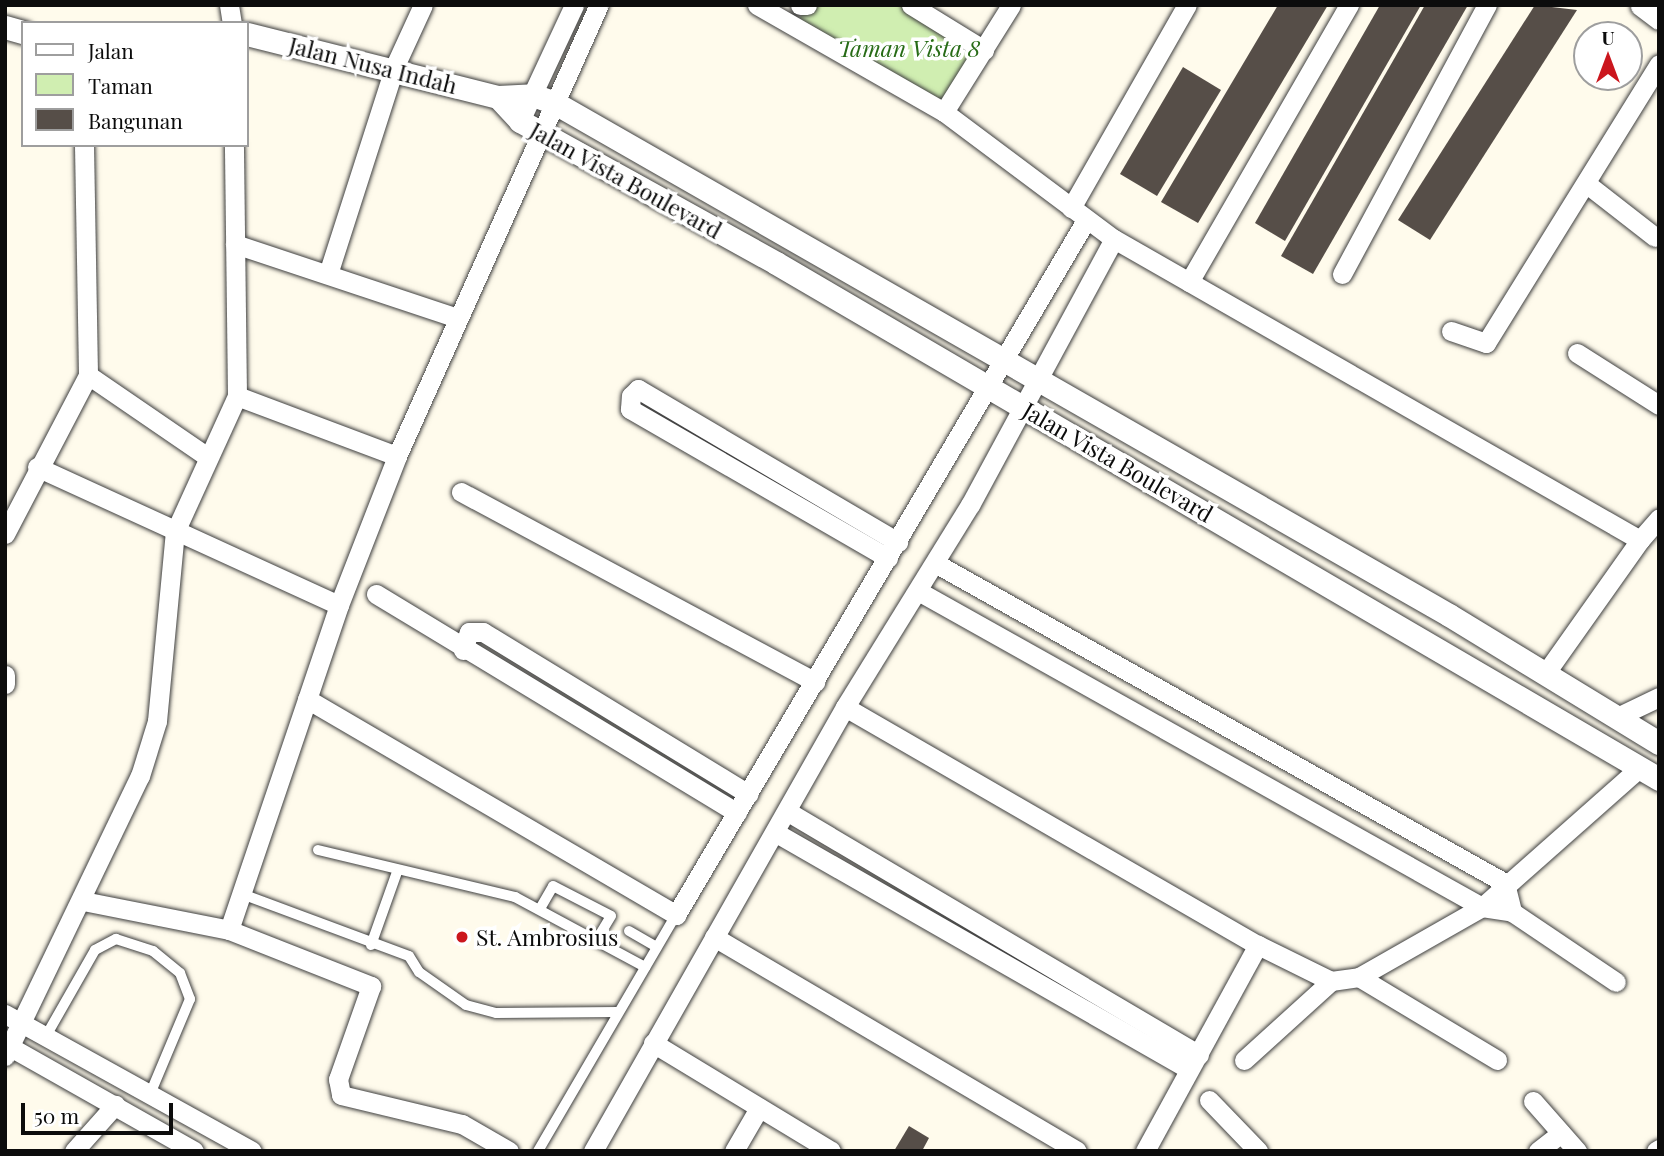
<!DOCTYPE html>
<style>
body{margin:0}
#map{position:relative;width:1664px;height:1156px;overflow:hidden;background:#fffbec;font-family:"Playfair Display",serif}
div>[style]{position:absolute}
.green>*{inset:0;background:#d0eeb1}
.building>*{inset:0;background:#564e48}
.roads{filter:drop-shadow(0 0 2px #3f3f3f) drop-shadow(0 0 2px #3f3f3f)}
.service>*{height:10px;margin:-5px;padding:0 5px;transform-origin:5px;border-radius:5px;background:#fff}
.minor>*{height:19px;margin:-9.5px;padding:0 9.5px;transform-origin:9.5px;border-radius:9.5px;background:#fff}
.tertiary>*{height:23px;margin:-11.5px;padding:0 11.5px;transform-origin:11.5px;border-radius:11.5px;background:#fff}
.dots>*{width:19px;height:19px;translate:-50% -50%;box-sizing:border-box;border:4px solid #fff;border-radius:50%}
span{translate:-50% -50%;white-space:nowrap;text-align:center;line-height:1.15;-webkit-text-stroke:7px #fff;paint-order:stroke}
.park-label{font-size:23px;color:#276b16;font-style:italic}
.street-label{font-size:23px;color:#0c0c0c}
.poi-label{font-size:23px;color:#0c0c0c}
.left{translate:0 -50%;text-align:left}
.frame{position:absolute;inset:0;border:7px solid #0c0c0c;pointer-events:none}
.legend{position:absolute;left:21px;top:21px;width:228px;height:126px;box-sizing:border-box;background:#fff;border:2px solid #9e9e9e;margin:0;padding:9px 12px;list-style:none;font-size:21px;color:#0c0c0c}
.legend li{display:flex;align-items:center;gap:14px;height:35px}
.legend b{width:35px;border:2px solid #9e9e9e}
.north{position:absolute;left:1573px;top:21px;width:70px;height:70px;box-sizing:border-box;background:#fff;border:2px solid #9e9e9e;border-radius:50%;rotate:0deg;font-size:19px;font-weight:700;line-height:28px;text-align:center;color:#0c0c0c}
.north::after{content:'';display:block;margin:auto;width:24px;height:32px;background:#cb161d;clip-path:polygon(50% 0,100% 100%,50% 72%,0 100%)}
.scale{position:absolute;left:21px;top:1103px;width:152px;height:32px;box-sizing:border-box;border:4px solid #0c0c0c;border-top:0;padding-left:9px;font-size:21px;line-height:24px;white-space:nowrap;color:#0c0c0c;-webkit-text-stroke:5px #fff;paint-order:stroke}
</style>
<div id="map">
<div class="green">
<i style="clip-path:polygon(807px 5px,911px 5px,984px 50px,944px 112px,795px 27px)"></i>
</div>
<div class="building">
<i style="clip-path:polygon(1278px 5px,1328px 5px,1198px 223px,1161px 202px)"></i>
<i style="clip-path:polygon(1380px 5px,1421px 5px,1285px 241px,1255px 223px)"></i>
<i style="clip-path:polygon(1425px 5px,1468px 5px,1313px 274px,1281px 256px)"></i>
<i style="clip-path:polygon(1535px 5px,1577px 10px,1430px 240px,1398px 220px)"></i>
<i style="clip-path:polygon(1183px 67px,1221px 90px,1157px 196px,1120px 174px)"></i>
<i style="clip-path:polygon(909px 1126px,929px 1138px,922px 1151px,894px 1151px)"></i>
</div>
<div class="roads">
<div class="service">
<i style="left:318px;top:850px;width:203px;rotate:13.4deg"></i>
<i style="left:515px;top:897px;width:148px;rotate:28.3deg"></i>
<i style="left:242px;top:894px;width:178px;rotate:20.4deg"></i>
<i style="left:409px;top:956px;width:19px;rotate:58deg"></i>
<i style="left:419px;top:972px;width:57px;rotate:35.1deg"></i>
<i style="left:466px;top:1005px;width:31px;rotate:15deg"></i>
<i style="left:496px;top:1013px;width:122px;rotate:-0.5deg"></i>
<i style="left:541px;top:907px;width:24px;rotate:-60deg"></i>
<i style="left:553px;top:886px;width:65px;rotate:27.3deg"></i>
<i style="left:611px;top:916px;width:26px;rotate:121deg"></i>
<i style="left:629px;top:931px;width:32px;rotate:30deg"></i>
<i style="left:371px;top:945px;width:77px;rotate:-70.4deg"></i>
<i style="left:46px;top:1036px;width:99px;rotate:-60.3deg"></i>
<i style="left:95px;top:950px;width:24px;rotate:-28deg"></i>
<i style="left:116px;top:939px;width:39px;rotate:18deg"></i>
<i style="left:153px;top:951px;width:35px;rotate:39deg"></i>
<i style="left:180px;top:973px;width:28px;rotate:69deg"></i>
<i style="left:190px;top:999px;width:103px;rotate:112.8deg"></i>
<i style="left:538px;top:1151px;width:273px;rotate:-59.7deg"></i>
</div>
<div class="minor">
<i style="left:229px;top:5px;width:18px;rotate:81deg"></i>
<i style="left:757px;top:5px;width:215px;rotate:29.8deg"></i>
<i style="left:944px;top:112px;width:126px;rotate:-57.9deg"></i>
<i style="left:800px;top:5px;width:7px"></i>
<i style="left:911px;top:5px;width:86px;rotate:31.7deg"></i>
<i style="left:944px;top:112px;width:212px;rotate:36.8deg"></i>
<i style="left:1114px;top:239px;width:606px;rotate:29.78deg"></i>
<i style="left:1640px;top:540px;width:29px;rotate:-49deg"></i>
<i style="left:520px;top:121px;width:128px;rotate:-65deg"></i>
<i style="left:84px;top:145px;width:230px;rotate:89deg"></i>
<i style="left:88px;top:375px;width:142px;rotate:34.4deg"></i>
<i style="left:1587px;top:184px;width:86px;rotate:37.9deg"></i>
<i style="left:1071px;top:208px;width:234px;rotate:-60.3deg"></i>
<i style="left:235px;top:244px;width:232px;rotate:18.4deg"></i>
<i style="left:328px;top:274px;width:216px;rotate:-72.2deg"></i>
<i style="left:394px;top:68px;width:69px;rotate:-65.3deg"></i>
<i style="left:1342px;top:274px;width:306px;rotate:-61.7deg"></i>
<i style="left:1189px;top:282px;width:320px;rotate:-60deg"></i>
<i style="left:1451px;top:331px;width:37px;rotate:19deg"></i>
<i style="left:1486px;top:343px;width:328px;rotate:-58.2deg"></i>
<i style="left:1577px;top:353px;width:97px;rotate:32.4deg"></i>
<i style="left:237px;top:396px;width:171px;rotate:20.6deg"></i>
<i style="left:37px;top:467px;width:332px;rotate:24.6deg"></i>
<i style="left:461px;top:492px;width:402px;rotate:28.2deg"></i>
<i style="left:5px;top:534px;width:179px;rotate:-62.4deg"></i>
<i style="left:888px;top:558px;width:298px;rotate:-150deg"></i>
<i style="left:630px;top:409px;width:13px;rotate:-86deg"></i>
<i style="left:631px;top:396px;width:10px;rotate:-45deg"></i>
<i style="left:638px;top:389px;width:302px;rotate:30.5deg"></i>
<i style="left:935px;top:563px;width:654px;rotate:29.31deg"></i>
<i style="left:1505px;top:883px;width:30px;rotate:76deg"></i>
<i style="left:918px;top:591px;width:646px;rotate:29.26deg"></i>
<i style="left:1482px;top:907px;width:30px;rotate:9deg"></i>
<i style="left:1512px;top:912px;width:125px;rotate:33.9deg"></i>
<i style="left:376px;top:594px;width:422px;rotate:31.2deg"></i>
<i style="left:463px;top:650px;width:19px;rotate:-72deg"></i>
<i style="left:469px;top:632px;width:14px"></i>
<i style="left:483px;top:632px;width:311px;rotate:31.4deg"></i>
<i style="left:1545px;top:674px;width:164px;rotate:-54.7deg"></i>
<i style="left:5px;top:675px;width:9px;rotate:90deg"></i>
<i style="left:307px;top:699px;width:428px;rotate:30.3deg"></i>
<i style="left:676px;top:915px;width:807px;rotate:-59.46deg"></i>
<i style="left:845px;top:707px;width:477px;rotate:30deg"></i>
<i style="left:1258px;top:945px;width:81px;rotate:26.3deg"></i>
<i style="left:1331px;top:981px;width:28px;rotate:-8deg"></i>
<i style="left:1359px;top:977px;width:161px;rotate:31deg"></i>
<i style="left:1615px;top:718px;width:49px;rotate:-25.5deg"></i>
<i style="left:790px;top:813px;width:475px;rotate:30.6deg"></i>
<i style="left:778px;top:834px;width:473px;rotate:29.8deg"></i>
<i style="left:83px;top:901px;width:149px;rotate:11.2deg"></i>
<i style="left:229px;top:930px;width:343px;rotate:-71.3deg"></i>
<i style="left:339px;top:605px;width:160px;rotate:-68.7deg"></i>
<i style="left:397px;top:456px;width:494px;rotate:-65.9deg"></i>
<i style="left:229px;top:930px;width:153px;rotate:21.5deg"></i>
<i style="left:371px;top:986px;width:99px;rotate:109.5deg"></i>
<i style="left:338px;top:1079px;width:16px;rotate:79deg"></i>
<i style="left:341px;top:1095px;width:124px;rotate:13.5deg"></i>
<i style="left:462px;top:1124px;width:54px;rotate:29.9deg"></i>
<i style="left:714px;top:937px;width:421px;rotate:30.5deg"></i>
<i style="left:1359px;top:977px;width:142px;rotate:-29.6deg"></i>
<i style="left:1482px;top:907px;width:207px;rotate:-41.5deg"></i>
<i style="left:5px;top:1014px;width:282px;rotate:29deg"></i>
<i style="left:653px;top:1043px;width:208px;rotate:31.2deg"></i>
<i style="left:5px;top:1044px;width:217px;rotate:29.5deg"></i>
<i style="left:5px;top:1056px;width:311px;rotate:-64.3deg"></i>
<i style="left:140px;top:776px;width:58px;rotate:-72.8deg"></i>
<i style="left:157px;top:721px;width:190px;rotate:-84.6deg"></i>
<i style="left:175px;top:532px;width:149px;rotate:-65.5deg"></i>
<i style="left:237px;top:396px;width:251px;rotate:-90.7deg"></i>
<i style="left:1244px;top:1060px;width:118px;rotate:-42.2deg"></i>
<i style="left:1209px;top:1100px;width:71px;rotate:46.1deg"></i>
<i style="left:1533px;top:1101px;width:67px;rotate:48.7deg"></i>
<i style="left:74px;top:1151px;width:62px;rotate:-48.3deg"></i>
<i style="left:593px;top:1151px;width:511px;rotate:-60.42deg"></i>
<i style="left:845px;top:707px;width:238px;rotate:-58.3deg"></i>
<i style="left:970px;top:505px;width:302px;rotate:-61.6deg"></i>
<i style="left:734px;top:1151px;width:50px;rotate:-59.8deg"></i>
<i style="left:1145px;top:1151px;width:235px;rotate:-61.3deg"></i>
<i style="left:1538px;top:1151px;width:29px;rotate:-38deg"></i>
<i style="left:1656px;top:1151px;width:4px;rotate:-34deg"></i>
</div>
<div class="tertiary">
<i style="left:1642px;top:5px;width:21px;rotate:37deg"></i>
<i style="left:5px;top:27px;width:19px;rotate:16deg"></i>
<i style="left:247px;top:34px;width:259px;rotate:14.1deg"></i>
<i style="left:498px;top:97px;width:35px;rotate:-3deg"></i>
<i style="left:533px;top:95px;width:23px;rotate:20deg"></i>
<i style="left:555px;top:103px;width:1030px;rotate:29.8deg"></i>
<i style="left:1449px;top:615px;width:246px;rotate:31.4deg"></i>
<i style="left:498px;top:97px;width:33px;rotate:47deg"></i>
<i style="left:520px;top:121px;width:293px;rotate:29deg"></i>
<i style="left:776px;top:263px;width:1023px;rotate:30.3deg"></i>
</div>
</div>
<div class="dots">
<i style="left:462px;top:937px;background:#cb161d"></i>
</div>
<div class="park-label">
<span style="left:909px;top:48px">Taman Vista 8</span>
</div>
<div class="street-label">
<span style="left:373px;top:65px;rotate:14deg">Jalan Nusa Indah</span>
<span style="left:626px;top:180px;rotate:29deg">Jalan Vista Boulevard</span>
<span style="left:1118px;top:462px;rotate:30deg">Jalan Vista Boulevard</span>
</div>
<div class="poi-label">
<span class="left" style="left:476px;top:937px">St. Ambrosius</span>
</div>
<div class="frame"></div>
<ul class="legend">
<li><b style="height:9px;background:#fff"></b>Jalan</li>
<li><b style="height:19px;background:#d0eeb1"></b>Taman</li>
<li><b style="height:19px;background:#564e48"></b>Bangunan</li>
</ul>
<div class="north">U</div>
<div class="scale">50 m</div>
</div>
